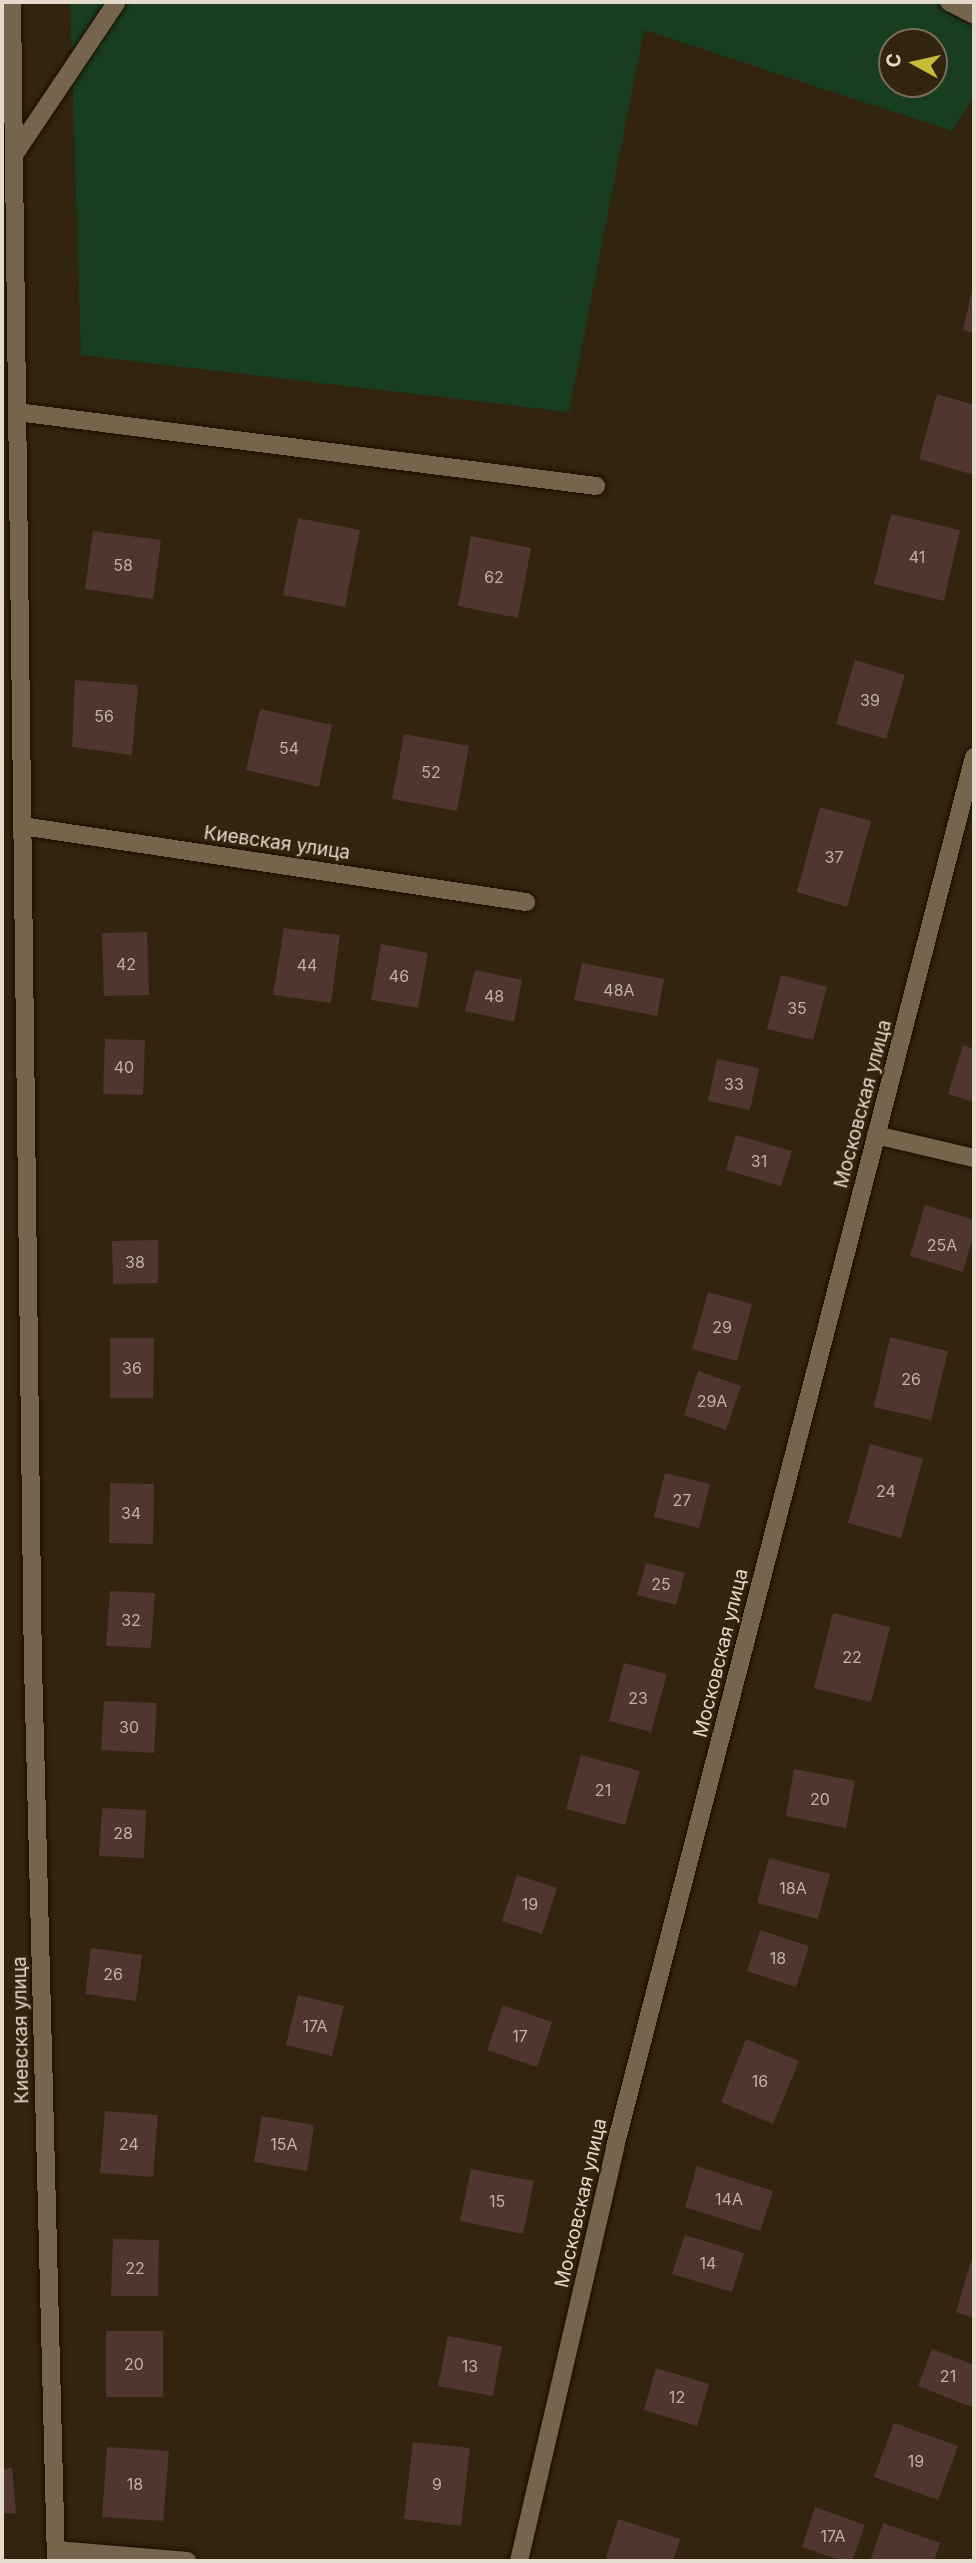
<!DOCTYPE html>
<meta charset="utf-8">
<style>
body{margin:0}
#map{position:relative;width:976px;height:2563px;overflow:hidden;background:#32240e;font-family:Inter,sans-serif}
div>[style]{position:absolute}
.green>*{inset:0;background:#183d20}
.building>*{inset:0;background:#503531}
.roads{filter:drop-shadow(0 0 2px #1a0d00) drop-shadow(0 0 2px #1a0d00)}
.service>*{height:18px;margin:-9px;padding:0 9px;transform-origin:9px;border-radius:9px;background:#75654d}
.minor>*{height:18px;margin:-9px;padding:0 9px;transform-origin:9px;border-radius:9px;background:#75654d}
span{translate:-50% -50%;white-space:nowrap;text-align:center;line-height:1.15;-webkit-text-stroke:5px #32240e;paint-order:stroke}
.number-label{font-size:16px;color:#bfb2a6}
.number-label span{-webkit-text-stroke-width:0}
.street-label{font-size:19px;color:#e4dbcd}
.frame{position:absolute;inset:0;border:4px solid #e4dbcd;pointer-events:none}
.north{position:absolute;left:878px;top:28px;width:70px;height:70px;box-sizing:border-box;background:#32240e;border:2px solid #796d5a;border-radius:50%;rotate:278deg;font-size:19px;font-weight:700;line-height:28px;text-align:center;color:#e4dbcd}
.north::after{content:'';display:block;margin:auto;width:24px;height:32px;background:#c9ba3a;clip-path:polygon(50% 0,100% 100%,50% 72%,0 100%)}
</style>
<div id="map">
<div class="green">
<i style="clip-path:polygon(evenodd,70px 2px,974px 2px,974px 96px,952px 131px,644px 30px,569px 412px,81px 355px,70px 2px,892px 42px,934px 42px,934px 84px,892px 84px,892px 42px)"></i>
</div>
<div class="building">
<i style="clip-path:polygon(973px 287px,974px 287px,974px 333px,963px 330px)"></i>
<i style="clip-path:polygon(937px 394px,974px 405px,974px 475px,919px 459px)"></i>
<i style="clip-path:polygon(891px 514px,960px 530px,944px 601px,874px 584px)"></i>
<i style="clip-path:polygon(298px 518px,360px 530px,345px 607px,283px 595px)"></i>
<i style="clip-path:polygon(93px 531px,161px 540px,153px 599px,85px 589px)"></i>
<i style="clip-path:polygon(471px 536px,531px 548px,518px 618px,458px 606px)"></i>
<i style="clip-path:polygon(855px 660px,905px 675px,886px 739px,836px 724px)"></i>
<i style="clip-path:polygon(75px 680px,138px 685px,132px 755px,72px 747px)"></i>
<i style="clip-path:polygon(260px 709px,332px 725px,319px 787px,246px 770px)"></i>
<i style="clip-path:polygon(404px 734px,469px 746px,457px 811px,392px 799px)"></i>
<i style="clip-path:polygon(820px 807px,871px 821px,847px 907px,797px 892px)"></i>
<i style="clip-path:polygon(284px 928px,340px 935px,331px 1003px,273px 995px)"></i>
<i style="clip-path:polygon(147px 932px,149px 995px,104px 996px,102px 933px)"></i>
<i style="clip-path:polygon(381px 944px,428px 953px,418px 1008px,371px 1000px)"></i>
<i style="clip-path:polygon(582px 963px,664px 979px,657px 1016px,574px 1000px)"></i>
<i style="clip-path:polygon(475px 970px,522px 980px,514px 1022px,465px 1011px)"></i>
<i style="clip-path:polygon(781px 975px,827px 987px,813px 1040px,767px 1029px)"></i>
<i style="clip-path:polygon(105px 1039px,145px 1040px,143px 1095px,103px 1094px)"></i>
<i style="clip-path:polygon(963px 1045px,974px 1049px,974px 1102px,948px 1094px)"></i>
<i style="clip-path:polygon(717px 1059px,759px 1068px,750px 1110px,708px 1101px)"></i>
<i style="clip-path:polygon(736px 1135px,792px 1151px,781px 1186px,726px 1170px)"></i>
<i style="clip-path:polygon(925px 1205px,974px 1220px,974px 1233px,963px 1272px,910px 1256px)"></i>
<i style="clip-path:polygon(158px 1240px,158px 1283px,113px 1284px,112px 1241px)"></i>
<i style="clip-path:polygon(708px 1292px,752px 1304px,737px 1361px,692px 1349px)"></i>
<i style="clip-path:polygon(890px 1337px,948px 1351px,931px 1420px,874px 1407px)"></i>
<i style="clip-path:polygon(110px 1338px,154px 1338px,153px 1398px,110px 1398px)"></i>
<i style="clip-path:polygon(698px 1371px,741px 1386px,726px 1430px,684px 1415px)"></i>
<i style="clip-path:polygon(870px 1444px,923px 1459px,901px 1538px,848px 1523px)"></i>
<i style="clip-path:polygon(665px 1473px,710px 1484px,699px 1528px,654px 1517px)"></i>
<i style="clip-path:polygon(110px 1483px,154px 1484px,153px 1544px,109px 1543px)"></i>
<i style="clip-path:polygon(646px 1563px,685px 1573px,676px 1605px,637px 1595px)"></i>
<i style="clip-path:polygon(110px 1591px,155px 1593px,151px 1648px,106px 1646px)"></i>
<i style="clip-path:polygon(833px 1613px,890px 1627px,871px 1702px,814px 1688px)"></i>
<i style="clip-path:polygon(624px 1663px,667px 1674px,651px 1732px,609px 1721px)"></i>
<i style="clip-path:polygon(104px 1701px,157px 1703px,154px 1753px,101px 1750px)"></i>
<i style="clip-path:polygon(581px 1755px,640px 1771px,625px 1825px,566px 1809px)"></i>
<i style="clip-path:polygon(794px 1769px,855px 1781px,846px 1828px,786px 1816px)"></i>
<i style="clip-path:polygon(102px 1808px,146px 1810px,144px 1858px,99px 1856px)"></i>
<i style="clip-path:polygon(769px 1858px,830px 1874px,818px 1919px,757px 1903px)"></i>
<i style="clip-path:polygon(517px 1875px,557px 1888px,542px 1934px,502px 1921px)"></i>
<i style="clip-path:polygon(760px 1930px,809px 1946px,796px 1987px,747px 1971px)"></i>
<i style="clip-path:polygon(91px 1948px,142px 1955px,136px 2001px,85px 1994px)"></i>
<i style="clip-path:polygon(298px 1995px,344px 2006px,332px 2056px,286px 2045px)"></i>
<i style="clip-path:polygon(503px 2005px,552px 2022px,537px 2067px,487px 2050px)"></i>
<i style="clip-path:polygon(746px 2039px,799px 2061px,773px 2124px,721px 2102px)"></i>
<i style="clip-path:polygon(105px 2111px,158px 2115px,153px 2177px,100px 2173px)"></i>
<i style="clip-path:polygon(262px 2116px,314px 2125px,307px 2171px,254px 2162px)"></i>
<i style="clip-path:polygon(697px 2166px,773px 2191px,760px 2231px,685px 2207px)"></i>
<i style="clip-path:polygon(471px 2169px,534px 2181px,523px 2234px,460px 2221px)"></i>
<i style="clip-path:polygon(685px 2235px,744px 2253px,732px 2292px,672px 2274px)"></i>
<i style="clip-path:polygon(113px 2239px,159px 2240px,158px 2296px,111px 2296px)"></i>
<i style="clip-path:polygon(971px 2261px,974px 2263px,974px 2318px,956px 2312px)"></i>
<i style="clip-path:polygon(106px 2331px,163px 2331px,163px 2397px,106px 2397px)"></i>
<i style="clip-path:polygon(448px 2336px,502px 2346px,493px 2396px,438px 2386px)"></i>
<i style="clip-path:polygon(932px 2349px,974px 2365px,974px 2408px,918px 2386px)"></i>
<i style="clip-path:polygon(656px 2368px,709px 2384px,697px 2426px,644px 2410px)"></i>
<i style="clip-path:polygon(894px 2423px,958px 2446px,938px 2500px,874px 2477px)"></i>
<i style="clip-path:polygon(413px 2442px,470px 2448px,461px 2526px,404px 2519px)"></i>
<i style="clip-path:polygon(107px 2447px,169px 2451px,163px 2521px,102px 2517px)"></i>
<i style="clip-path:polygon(12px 2468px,16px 2513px,2px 2514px,2px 2469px)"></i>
<i style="clip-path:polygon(815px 2507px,865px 2525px,852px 2561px,842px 2561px,802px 2547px)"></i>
<i style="clip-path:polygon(618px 2519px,680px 2539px,673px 2561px,605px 2561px)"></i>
<i style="clip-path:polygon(883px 2523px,940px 2543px,934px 2561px,870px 2561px)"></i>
</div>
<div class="roads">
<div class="service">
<i style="left:949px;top:2px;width:28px;rotate:27deg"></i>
<i style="left:17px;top:412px;width:584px;rotate:7.28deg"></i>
<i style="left:22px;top:826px;width:510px;rotate:8.58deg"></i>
<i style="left:876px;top:1135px;width:101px;rotate:13.2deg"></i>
<i style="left:56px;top:2550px;width:132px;rotate:4.8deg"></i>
</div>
<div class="minor">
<i style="left:12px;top:2px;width:1662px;rotate:89.28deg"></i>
<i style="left:33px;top:1664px;width:897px;rotate:88.53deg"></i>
<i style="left:14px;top:155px;width:184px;rotate:-56.1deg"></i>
<i style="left:519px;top:2561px;width:425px;rotate:-76.9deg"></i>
<i style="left:615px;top:2147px;width:1436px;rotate:-75.52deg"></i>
</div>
</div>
<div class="number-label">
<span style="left:917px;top:557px">41</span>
<span style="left:123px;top:565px">58</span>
<span style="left:494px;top:577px">62</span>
<span style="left:870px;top:700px">39</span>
<span style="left:104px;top:716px">56</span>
<span style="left:289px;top:748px">54</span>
<span style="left:431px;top:772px">52</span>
<span style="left:834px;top:857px">37</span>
<span style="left:126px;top:964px">42</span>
<span style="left:307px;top:965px">44</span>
<span style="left:399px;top:976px">46</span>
<span style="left:619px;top:990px">48А</span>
<span style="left:494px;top:996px">48</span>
<span style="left:797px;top:1008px">35</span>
<span style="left:124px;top:1067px">40</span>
<span style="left:734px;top:1084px">33</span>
<span style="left:759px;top:1161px">31</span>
<span style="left:942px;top:1245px">25А</span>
<span style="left:135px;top:1262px">38</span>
<span style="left:722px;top:1327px">29</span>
<span style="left:132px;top:1368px">36</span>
<span style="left:911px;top:1379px">26</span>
<span style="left:712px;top:1401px">29А</span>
<span style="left:886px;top:1491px">24</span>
<span style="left:682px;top:1500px">27</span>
<span style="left:131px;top:1513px">34</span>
<span style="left:661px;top:1584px">25</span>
<span style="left:131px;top:1620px">32</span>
<span style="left:852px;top:1657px">22</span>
<span style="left:638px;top:1698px">23</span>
<span style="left:129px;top:1727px">30</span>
<span style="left:603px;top:1790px">21</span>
<span style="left:820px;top:1799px">20</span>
<span style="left:123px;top:1833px">28</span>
<span style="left:793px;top:1888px">18А</span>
<span style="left:530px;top:1904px">19</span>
<span style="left:778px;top:1958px">18</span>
<span style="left:113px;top:1974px">26</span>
<span style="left:315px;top:2026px">17А</span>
<span style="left:520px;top:2036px">17</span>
<span style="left:760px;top:2081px">16</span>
<span style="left:129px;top:2144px">24</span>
<span style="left:284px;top:2144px">15А</span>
<span style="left:729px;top:2199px">14А</span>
<span style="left:497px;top:2201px">15</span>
<span style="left:708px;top:2263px">14</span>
<span style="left:135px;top:2268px">22</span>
<span style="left:134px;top:2364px">20</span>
<span style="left:470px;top:2366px">13</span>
<span style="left:948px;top:2376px">21</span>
<span style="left:677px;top:2397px">12</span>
<span style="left:916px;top:2461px">19</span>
<span style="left:135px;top:2484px">18</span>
<span style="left:437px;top:2484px">9</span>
<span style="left:833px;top:2536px">17А</span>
</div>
<div class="street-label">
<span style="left:277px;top:843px;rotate:8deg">Киевская улица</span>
<span style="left:863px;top:1104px;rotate:-75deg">Московская улица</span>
<span style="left:721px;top:1653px;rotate:-76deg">Московская улица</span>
<span style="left:21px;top:2030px;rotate:-91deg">Киевская улица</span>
<span style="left:581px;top:2203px;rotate:-77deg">Московская улица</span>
</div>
<div class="frame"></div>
<div class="north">С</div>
</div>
